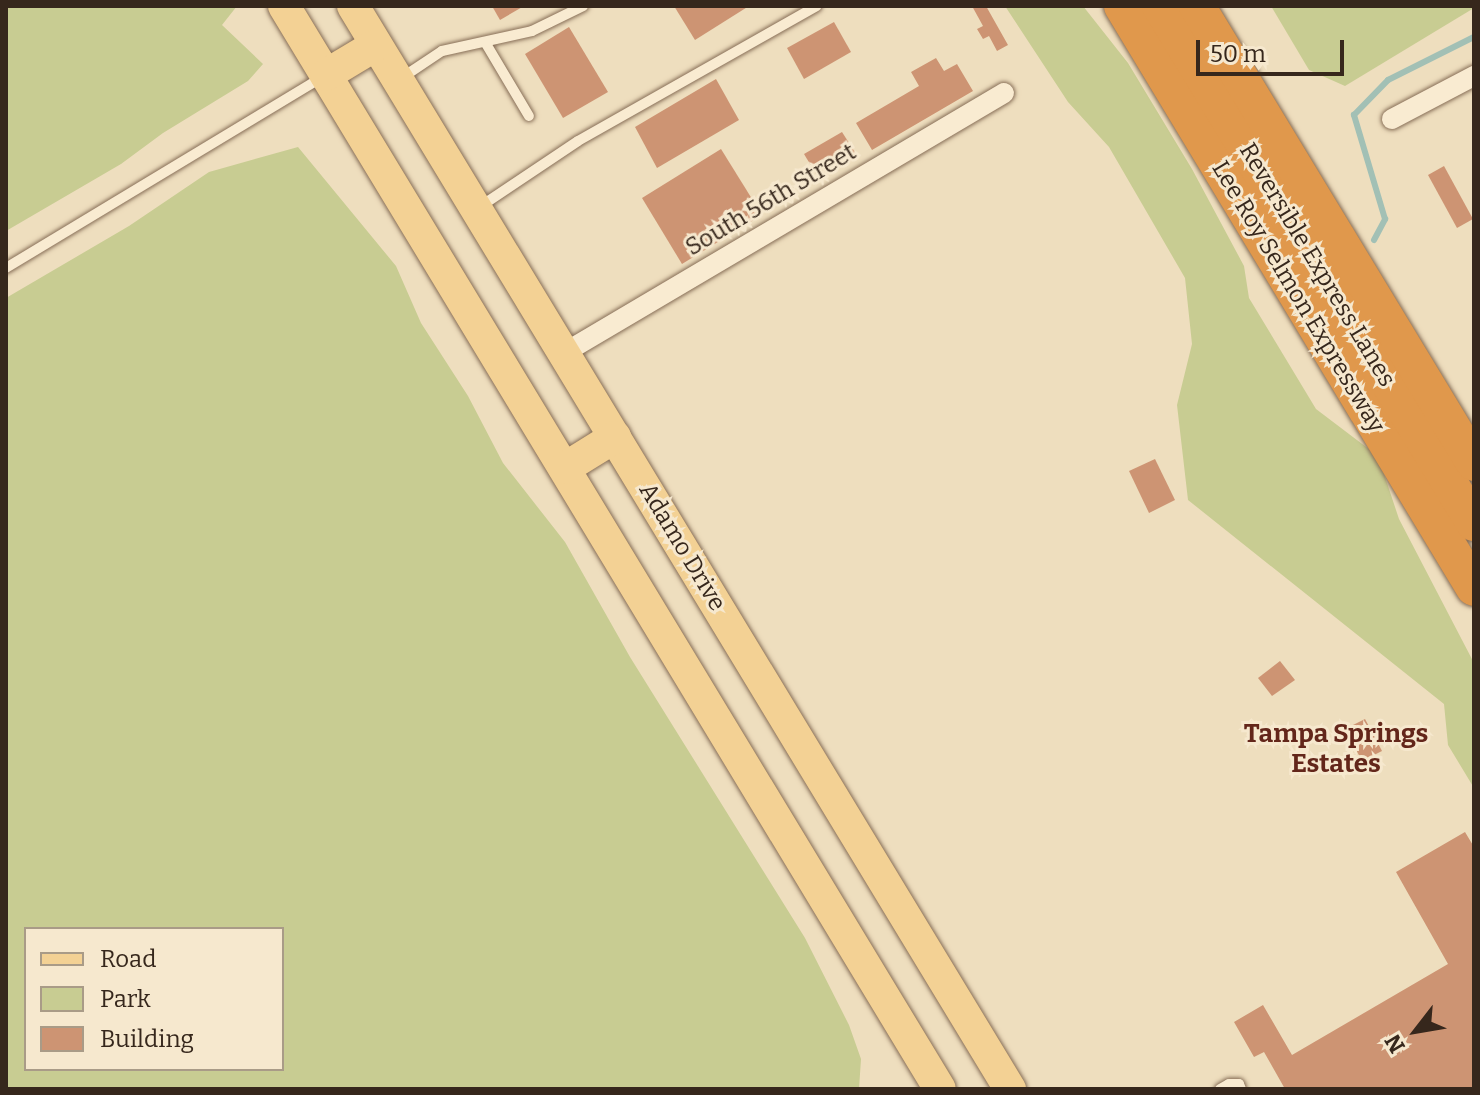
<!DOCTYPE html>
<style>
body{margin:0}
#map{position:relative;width:1480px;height:1095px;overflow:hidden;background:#eedebe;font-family:Bitter,serif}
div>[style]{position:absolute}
.green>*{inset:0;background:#c8cc92}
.stream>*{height:6px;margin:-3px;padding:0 3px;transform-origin:3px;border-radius:3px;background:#a2c0b5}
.building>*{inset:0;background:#cd9473}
.roads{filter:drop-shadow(0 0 2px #876e57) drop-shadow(0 0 2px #876e57)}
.service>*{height:10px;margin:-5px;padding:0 5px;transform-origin:5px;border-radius:5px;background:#f9ebd1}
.minor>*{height:20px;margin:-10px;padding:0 10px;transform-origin:10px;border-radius:10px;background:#f9ebd1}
.primary>*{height:32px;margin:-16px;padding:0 16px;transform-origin:16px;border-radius:16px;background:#f3d194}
.motorway>*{height:36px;margin:-18px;padding:0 18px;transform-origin:18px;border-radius:18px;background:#e0984c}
span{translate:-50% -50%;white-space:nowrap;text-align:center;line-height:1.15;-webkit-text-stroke:6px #f6e8ce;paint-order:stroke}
.street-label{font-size:24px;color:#36271c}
.neighbourhood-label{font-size:26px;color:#63261a;font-weight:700}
.frame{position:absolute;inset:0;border:8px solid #36271c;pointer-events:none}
.legend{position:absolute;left:24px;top:927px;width:260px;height:144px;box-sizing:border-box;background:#f6e8ce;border:2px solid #a99b87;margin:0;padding:10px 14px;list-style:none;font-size:24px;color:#36271c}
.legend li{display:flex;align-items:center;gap:16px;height:40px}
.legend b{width:40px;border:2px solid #a99b87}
.north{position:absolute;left:1376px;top:991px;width:80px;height:80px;-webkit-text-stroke:6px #f6e8ce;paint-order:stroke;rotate:239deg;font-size:22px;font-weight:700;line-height:32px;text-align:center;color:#36271c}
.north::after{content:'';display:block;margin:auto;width:28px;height:36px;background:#36271c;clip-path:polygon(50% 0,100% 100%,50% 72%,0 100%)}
.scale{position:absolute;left:1196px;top:40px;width:148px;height:36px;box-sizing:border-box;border:4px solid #36271c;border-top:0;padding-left:10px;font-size:24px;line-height:28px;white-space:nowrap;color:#36271c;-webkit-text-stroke:6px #f6e8ce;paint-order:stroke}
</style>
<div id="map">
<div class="green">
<i style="clip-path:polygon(6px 6px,237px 6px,222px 25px,263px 64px,248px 81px,163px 133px,121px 164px,6px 231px)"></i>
<i style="clip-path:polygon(1005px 6px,1083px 6px,1128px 63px,1192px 169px,1244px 266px,1249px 298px,1316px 409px,1378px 456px,1399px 519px,1474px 663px,1474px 788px,1448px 745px,1444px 704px,1188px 500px,1177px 405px,1192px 344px,1185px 278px,1109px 147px,1068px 102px)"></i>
<i style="clip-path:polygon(1271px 6px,1474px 6px,1474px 8px,1345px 86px,1309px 70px)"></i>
<i style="clip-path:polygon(evenodd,298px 147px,396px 266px,421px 323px,468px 396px,503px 463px,565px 542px,630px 657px,805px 938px,849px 1025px,861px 1059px,859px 1089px,6px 1089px,6px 298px,129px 226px,209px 172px,298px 147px,26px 929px,282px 929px,282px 1069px,26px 1069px,26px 929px)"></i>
</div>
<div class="stream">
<i style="left:1374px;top:240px;width:24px;rotate:-62deg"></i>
<i style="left:1385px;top:219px;width:109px;rotate:-106.6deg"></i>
<i style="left:1354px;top:115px;width:49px;rotate:-45.8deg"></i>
<i style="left:1388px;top:80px;width:96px;rotate:-26.6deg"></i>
</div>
<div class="building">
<i style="clip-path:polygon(492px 6px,524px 6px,500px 20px)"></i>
<i style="clip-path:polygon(674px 6px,749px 6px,695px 40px)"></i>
<i style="clip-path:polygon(972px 6px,986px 6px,1008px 45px,997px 51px,989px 36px,983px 39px,977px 29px,983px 26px)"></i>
<i style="clip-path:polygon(834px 22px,851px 52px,804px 79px,787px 48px)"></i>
<i style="clip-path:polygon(569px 27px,608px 92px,563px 118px,525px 54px)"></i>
<i style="clip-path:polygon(936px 58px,944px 71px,957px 64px,973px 91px,872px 150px,856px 123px,919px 86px,911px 72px)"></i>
<i style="clip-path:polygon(716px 79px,739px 120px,657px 168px,635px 127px)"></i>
<i style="clip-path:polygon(842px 132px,858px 157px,819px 179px,804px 154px)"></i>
<i style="clip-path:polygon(721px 149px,762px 215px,682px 264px,642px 198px)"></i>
<i style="clip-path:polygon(1444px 166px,1473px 219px,1457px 228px,1428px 175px)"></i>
<i style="clip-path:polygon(1155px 459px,1175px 500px,1149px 513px,1129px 471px)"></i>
<i style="clip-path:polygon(1280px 661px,1295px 680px,1272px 696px,1258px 678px)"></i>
<i style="clip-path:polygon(1365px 719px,1382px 751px,1362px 761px,1345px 729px)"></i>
<i style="clip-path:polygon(1465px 832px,1474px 847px,1474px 1089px,1285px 1089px,1264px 1052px,1254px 1057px,1234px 1022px,1263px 1005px,1292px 1055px,1448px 964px,1396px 872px)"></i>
</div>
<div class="roads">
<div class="service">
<i style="left:485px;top:42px;width:86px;rotate:59.3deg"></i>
<i style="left:403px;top:77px;width:47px;rotate:-33.7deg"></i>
<i style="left:442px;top:51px;width:92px;rotate:-12.5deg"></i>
<i style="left:532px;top:31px;width:57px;rotate:-26.1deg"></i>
<i style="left:478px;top:208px;width:120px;rotate:-33.8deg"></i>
<i style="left:578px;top:141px;width:274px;rotate:-29.5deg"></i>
<i style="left:6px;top:268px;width:368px;rotate:-31.1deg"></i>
<i style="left:1220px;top:1089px;width:10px;rotate:-29deg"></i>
<i style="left:1229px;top:1084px;width:10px"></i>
<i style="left:1239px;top:1084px;width:5px;rotate:68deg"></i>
</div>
<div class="minor">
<i style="left:1392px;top:119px;width:93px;rotate:-27.7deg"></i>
<i style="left:564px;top:353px;width:511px;rotate:-30.58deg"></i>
</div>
<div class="primary">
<i style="left:284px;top:6px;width:1266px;rotate:58.8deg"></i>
<i style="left:353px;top:6px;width:1267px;rotate:58.76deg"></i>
<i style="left:326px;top:75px;width:58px;rotate:-31deg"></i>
<i style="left:565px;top:468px;width:59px;rotate:-31.8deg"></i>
</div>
<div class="motorway">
<i style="left:1122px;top:6px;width:680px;rotate:58.83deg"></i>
<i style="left:1160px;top:6px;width:605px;rotate:58.73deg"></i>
<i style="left:1197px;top:6px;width:534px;rotate:58.78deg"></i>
</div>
</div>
<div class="street-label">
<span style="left:771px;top:200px;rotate:-31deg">South 56th Street</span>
<span style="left:1317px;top:265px;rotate:59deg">Reversible Express Lanes</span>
<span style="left:1298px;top:297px;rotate:59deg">Lee Roy Selmon Expressway</span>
<span style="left:682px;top:547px;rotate:59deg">Adamo Drive</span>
</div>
<div class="neighbourhood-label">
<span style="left:1336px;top:749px">Tampa Springs<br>Estates</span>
</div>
<div class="frame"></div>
<ul class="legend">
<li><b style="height:10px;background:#f3d194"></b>Road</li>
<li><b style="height:22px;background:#c8cc92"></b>Park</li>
<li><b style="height:22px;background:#cd9473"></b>Building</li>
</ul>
<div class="north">N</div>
<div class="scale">50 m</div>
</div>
